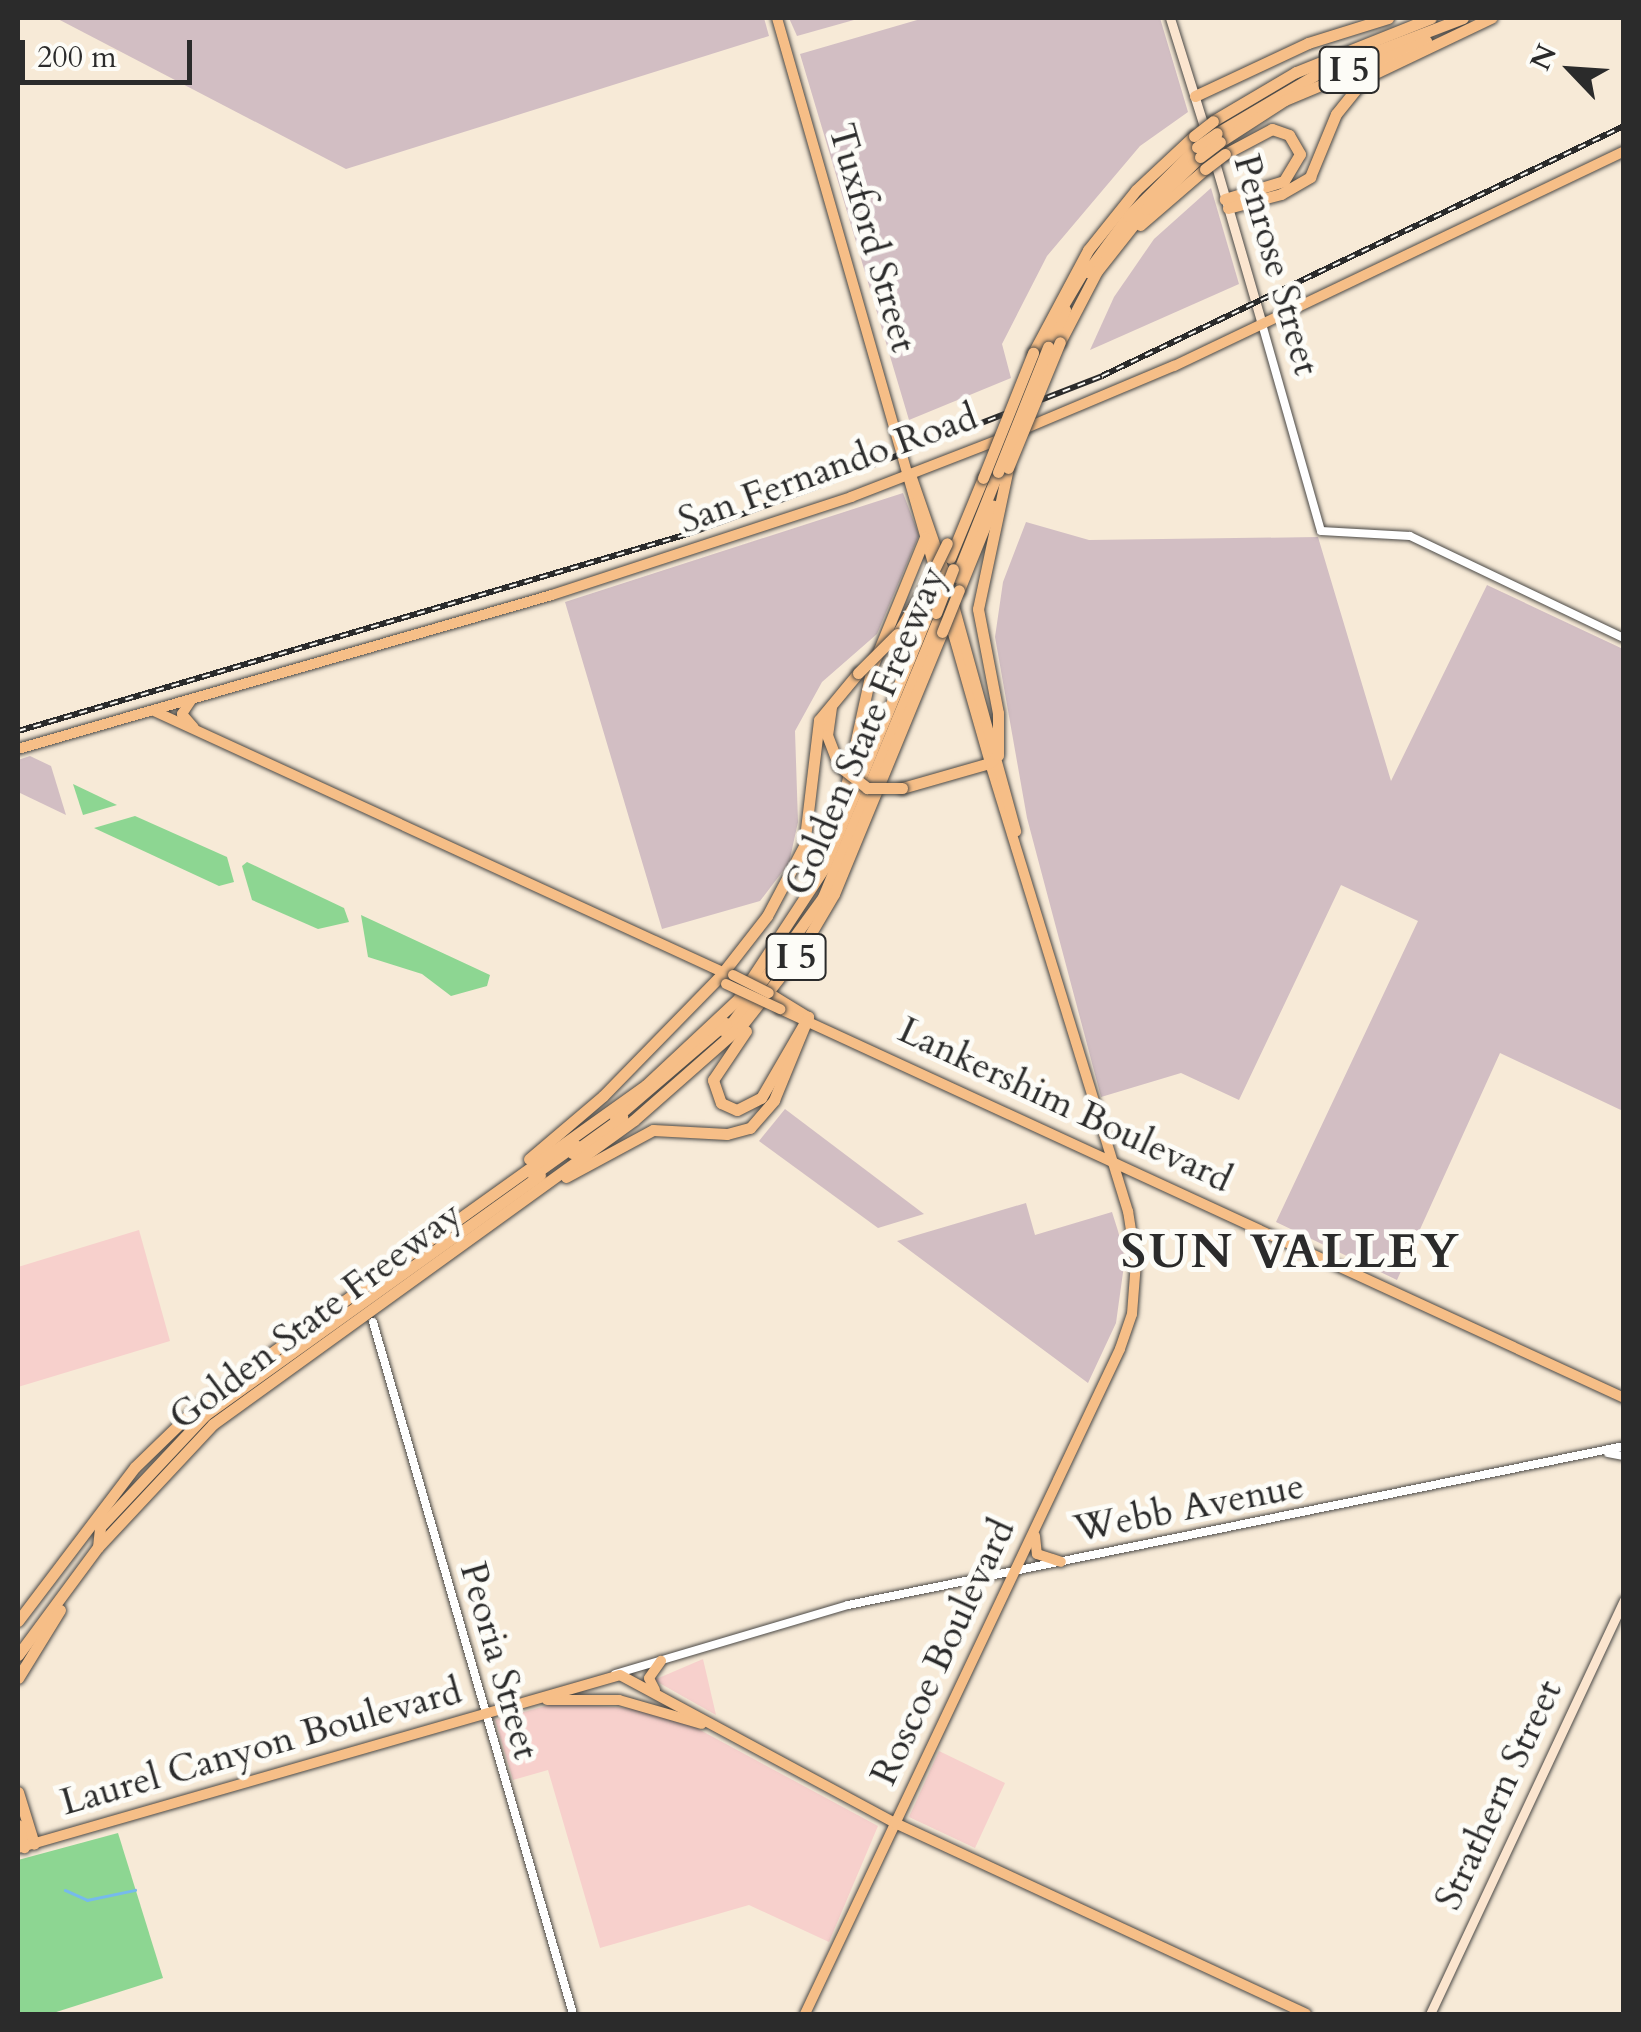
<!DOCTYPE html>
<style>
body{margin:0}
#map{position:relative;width:1641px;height:2032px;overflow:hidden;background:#f7ead7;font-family:Cardo,serif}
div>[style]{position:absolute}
.built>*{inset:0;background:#f7d0cc}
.industrial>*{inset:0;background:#d2bec3}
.green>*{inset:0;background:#8dd692}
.stream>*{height:2.5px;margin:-1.25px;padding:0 1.25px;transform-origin:1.25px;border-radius:1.25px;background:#76baec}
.roads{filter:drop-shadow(0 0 2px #4a4845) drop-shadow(0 0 2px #4a4845)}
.tertiary>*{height:8px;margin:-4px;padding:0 4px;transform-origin:4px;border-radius:4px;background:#fff}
.secondary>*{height:9px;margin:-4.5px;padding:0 4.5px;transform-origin:4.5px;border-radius:4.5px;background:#fbe5cf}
.primary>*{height:10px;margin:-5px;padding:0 5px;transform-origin:5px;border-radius:5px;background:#f6be87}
.motorway>*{height:11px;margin:-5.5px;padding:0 5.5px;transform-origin:5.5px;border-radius:5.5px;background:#f6be87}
.rail>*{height:6px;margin-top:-3px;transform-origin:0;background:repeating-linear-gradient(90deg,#fdfcf7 0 8px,#2b2b2b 0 16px);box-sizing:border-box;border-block:2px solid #2b2b2b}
.bridges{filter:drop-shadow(0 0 2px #4a4845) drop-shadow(0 0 2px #4a4845)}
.primary-bridge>*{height:10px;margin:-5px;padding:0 5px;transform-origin:5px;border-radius:5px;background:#f6be87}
.motorway-bridge>*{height:11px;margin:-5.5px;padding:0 5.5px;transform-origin:5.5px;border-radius:5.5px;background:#f6be87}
span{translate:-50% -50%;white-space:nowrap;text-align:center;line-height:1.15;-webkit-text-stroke:10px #fdfcf7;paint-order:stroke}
.shield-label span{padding:2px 8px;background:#fdfcf7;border:2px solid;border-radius:8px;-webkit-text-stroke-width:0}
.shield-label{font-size:35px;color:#2b2b2b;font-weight:700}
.street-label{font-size:38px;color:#2b2b2b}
.district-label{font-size:48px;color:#2b2b2b;font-weight:700;letter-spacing:2.5px}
.frame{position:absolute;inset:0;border:20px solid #2b2b2b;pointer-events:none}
.north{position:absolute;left:1521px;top:20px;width:100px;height:100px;-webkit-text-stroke:8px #fdfcf7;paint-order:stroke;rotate:295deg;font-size:28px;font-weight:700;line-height:40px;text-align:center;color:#2b2b2b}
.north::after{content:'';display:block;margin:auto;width:35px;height:45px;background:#2b2b2b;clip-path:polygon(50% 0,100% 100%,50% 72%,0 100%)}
.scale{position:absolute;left:20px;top:40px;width:172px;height:45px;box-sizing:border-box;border:5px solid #2b2b2b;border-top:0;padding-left:12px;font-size:30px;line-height:35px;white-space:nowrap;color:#2b2b2b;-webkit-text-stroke:8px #fdfcf7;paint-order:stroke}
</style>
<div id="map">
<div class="built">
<i style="clip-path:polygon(139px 1230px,170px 1341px,18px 1387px,18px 1267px)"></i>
<i style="clip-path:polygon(703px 1659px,716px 1715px,654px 1680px)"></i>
<i style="clip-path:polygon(556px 1703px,642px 1709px,689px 1724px,878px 1826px,829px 1942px,749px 1905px,600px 1948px,548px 1770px,513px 1780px,495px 1720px)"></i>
<i style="clip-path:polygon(939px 1751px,1005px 1783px,975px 1848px,909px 1817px)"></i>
</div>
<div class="industrial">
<i style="clip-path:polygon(56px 18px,764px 18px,769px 36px,346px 169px)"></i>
<i style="clip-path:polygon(789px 18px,861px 18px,797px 36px)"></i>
<i style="clip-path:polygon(924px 18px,1160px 18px,1188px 112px,1140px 146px,1047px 256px,1002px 344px,1011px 378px,909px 420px,800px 54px)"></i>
<i style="clip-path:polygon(1211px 188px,1239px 284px,1090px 350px,1114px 297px,1154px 239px)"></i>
<i style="clip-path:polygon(903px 493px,919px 535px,877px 634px,822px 682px,795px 731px,798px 822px,789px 863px,760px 901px,662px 929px,565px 602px)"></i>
<i style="clip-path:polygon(1026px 522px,1089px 540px,1318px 537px,1391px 781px,1487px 585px,1623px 649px,1623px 1111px,1500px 1053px,1397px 1280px,1276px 1222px,1418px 921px,1341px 885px,1239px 1100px,1181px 1073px,1101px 1097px,1027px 818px,995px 637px,1003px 582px)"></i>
<i style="clip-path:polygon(30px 756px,51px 766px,66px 815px,18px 792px,18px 760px)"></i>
<i style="clip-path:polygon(785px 1109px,924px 1214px,878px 1228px,759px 1141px)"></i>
<i style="clip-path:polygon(1026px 1203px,1035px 1235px,1112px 1212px,1118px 1231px,1125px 1258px,1116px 1323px,1088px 1383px,897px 1241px)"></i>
</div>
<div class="green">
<i style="clip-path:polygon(73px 784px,117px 805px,83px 815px)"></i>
<i style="clip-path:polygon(135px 816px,227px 857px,234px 882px,219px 886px,94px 828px)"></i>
<i style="clip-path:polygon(247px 862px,344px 908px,349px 922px,318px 929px,252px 900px,242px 866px)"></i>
<i style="clip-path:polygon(361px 915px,490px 975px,487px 986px,451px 996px,422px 974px,368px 957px)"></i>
<i style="clip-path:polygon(118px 1833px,163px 1978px,50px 2014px,18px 2014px,18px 1860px)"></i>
</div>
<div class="stream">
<i style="left:65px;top:1890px;width:24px;rotate:24deg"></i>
<i style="left:87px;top:1900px;width:49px;rotate:-11.8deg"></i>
</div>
<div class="roads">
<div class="tertiary">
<i style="left:1262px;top:324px;width:215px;rotate:74.1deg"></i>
<i style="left:1321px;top:531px;width:89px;rotate:3.2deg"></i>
<i style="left:1410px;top:536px;width:237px;rotate:25.5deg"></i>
<i style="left:373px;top:1322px;width:720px;rotate:73.88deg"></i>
<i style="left:1608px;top:1453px;width:16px;rotate:11deg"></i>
<i style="left:615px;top:1674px;width:243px;rotate:-16.5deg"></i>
<i style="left:848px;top:1605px;width:792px;rotate:-11.58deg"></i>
</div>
<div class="secondary">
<i style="left:1170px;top:18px;width:117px;rotate:72.6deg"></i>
<i style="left:1214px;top:159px;width:172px;rotate:73.8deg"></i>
<i style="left:1430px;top:2014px;width:457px;rotate:-64.9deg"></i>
</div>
<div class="primary">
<i style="left:777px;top:18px;width:775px;rotate:74.04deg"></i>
<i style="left:990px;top:763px;width:469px;rotate:72.9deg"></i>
<i style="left:1128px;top:1211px;width:52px;rotate:81.1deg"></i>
<i style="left:1136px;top:1262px;width:52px;rotate:94.4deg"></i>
<i style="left:1132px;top:1314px;width:37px;rotate:109deg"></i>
<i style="left:1120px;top:1349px;width:736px;rotate:115.35deg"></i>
<i style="left:1019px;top:431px;width:168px;rotate:-22.8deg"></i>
<i style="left:1174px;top:366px;width:499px;rotate:-25.5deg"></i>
<i style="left:911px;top:475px;width:116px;rotate:70.9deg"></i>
<i style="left:953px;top:602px;width:238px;rotate:74.6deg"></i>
<i style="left:192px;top:699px;width:18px;rotate:124deg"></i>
<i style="left:182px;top:714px;width:18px;rotate:49deg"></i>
<i style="left:154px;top:711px;width:633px;rotate:24.66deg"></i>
<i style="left:18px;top:749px;width:556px;rotate:-16.09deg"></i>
<i style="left:552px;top:595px;width:315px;rotate:-18.1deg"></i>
<i style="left:851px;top:497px;width:163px;rotate:-21.2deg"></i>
<i style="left:769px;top:993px;width:46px;rotate:31.6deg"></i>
<i style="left:780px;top:1009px;width:929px;rotate:24.74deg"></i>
<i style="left:1035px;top:1536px;width:18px;rotate:84deg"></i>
<i style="left:1037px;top:1554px;width:25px;rotate:18deg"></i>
<i style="left:655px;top:1690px;width:13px;rotate:-117deg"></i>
<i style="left:649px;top:1678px;width:21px;rotate:-55deg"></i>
<i style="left:547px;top:1700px;width:72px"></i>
<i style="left:619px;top:1700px;width:86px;rotate:16.1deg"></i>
<i style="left:18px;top:1848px;width:626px;rotate:-16.03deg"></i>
<i style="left:620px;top:1675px;width:312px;rotate:28.3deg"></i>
<i style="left:895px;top:1823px;width:453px;rotate:24.9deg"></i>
</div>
<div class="motorway">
<i style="left:1195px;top:96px;width:125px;rotate:-25.1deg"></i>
<i style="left:1308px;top:43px;width:84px;rotate:-17.4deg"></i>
<i style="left:1213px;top:121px;width:96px;rotate:-30.6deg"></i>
<i style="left:1296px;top:72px;width:145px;rotate:-21.8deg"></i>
<i style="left:1217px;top:133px;width:118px;rotate:-30.5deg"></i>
<i style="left:1319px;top:73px;width:154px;rotate:-20.9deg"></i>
<i style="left:1220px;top:142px;width:77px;rotate:-32.9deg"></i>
<i style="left:1285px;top:100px;width:153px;rotate:-22.7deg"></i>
<i style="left:1225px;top:154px;width:53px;rotate:-28deg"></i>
<i style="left:1272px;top:129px;width:18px;rotate:19deg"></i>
<i style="left:1289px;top:135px;width:22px;rotate:60deg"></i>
<i style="left:1300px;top:154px;width:31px;rotate:121deg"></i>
<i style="left:1284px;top:181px;width:62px;rotate:163deg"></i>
<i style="left:1228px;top:208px;width:55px;rotate:-14.8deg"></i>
<i style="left:1281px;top:194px;width:34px;rotate:-30deg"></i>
<i style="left:1310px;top:177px;width:68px;rotate:-67.6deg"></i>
<i style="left:1336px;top:114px;width:46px;rotate:-51.1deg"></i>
<i style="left:1365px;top:78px;width:140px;rotate:-25.5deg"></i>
<i style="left:1140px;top:225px;width:86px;rotate:-40.7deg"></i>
<i style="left:1087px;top:272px;width:69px;rotate:-53.8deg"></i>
<i style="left:1128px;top:216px;width:98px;rotate:-45deg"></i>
<i style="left:1058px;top:314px;width:57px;rotate:-59.4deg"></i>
<i style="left:1060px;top:342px;width:80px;rotate:-62.5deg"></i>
<i style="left:1097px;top:271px;width:79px;rotate:-51.7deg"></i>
<i style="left:1146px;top:209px;width:75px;rotate:-43.9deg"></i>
<i style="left:1048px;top:347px;width:41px;rotate:-65.3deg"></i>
<i style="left:1033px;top:353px;width:117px;rotate:-61.9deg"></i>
<i style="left:1088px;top:250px;width:77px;rotate:-51.3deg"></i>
<i style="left:1136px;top:190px;width:79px;rotate:-43deg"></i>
<i style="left:950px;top:558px;width:87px;rotate:-67.6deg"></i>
<i style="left:956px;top:577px;width:113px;rotate:-68.2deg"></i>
<i style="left:959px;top:590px;width:91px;rotate:-68deg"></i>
<i style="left:897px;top:634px;width:61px;rotate:-59.2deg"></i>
<i style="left:831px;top:707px;width:28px;rotate:98deg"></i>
<i style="left:827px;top:735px;width:33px;rotate:69deg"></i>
<i style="left:902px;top:788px;width:91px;rotate:-15.9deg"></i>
<i style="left:990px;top:763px;width:11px;rotate:-45deg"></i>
<i style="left:998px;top:755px;width:42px;rotate:-90deg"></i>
<i style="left:998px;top:713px;width:106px;rotate:-100.9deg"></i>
<i style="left:978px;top:609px;width:144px;rotate:-78deg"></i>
<i style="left:840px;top:814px;width:150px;rotate:-77.7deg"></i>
<i style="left:872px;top:667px;width:140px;rotate:-67.8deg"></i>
<i style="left:746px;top:1031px;width:59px;rotate:124deg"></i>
<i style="left:713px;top:1080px;width:24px;rotate:71deg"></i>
<i style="left:721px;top:1103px;width:17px;rotate:24deg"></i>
<i style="left:737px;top:1110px;width:27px;rotate:-27deg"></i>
<i style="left:761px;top:1098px;width:94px;rotate:-59.9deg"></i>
<i style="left:725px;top:1032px;width:167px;rotate:-54deg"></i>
<i style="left:823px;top:897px;width:300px;rotate:-67.5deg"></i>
<i style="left:615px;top:1118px;width:146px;rotate:-40.6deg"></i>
<i style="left:572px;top:1153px;width:62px;rotate:-35.8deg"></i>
<i style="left:529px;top:1159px;width:97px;rotate:-40.4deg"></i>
<i style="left:603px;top:1096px;width:169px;rotate:-45.7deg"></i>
<i style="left:721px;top:975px;width:75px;rotate:-52.1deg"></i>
<i style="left:767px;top:916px;width:79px;rotate:-62.1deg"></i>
<i style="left:804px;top:846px;width:127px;rotate:-83.2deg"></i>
<i style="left:819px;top:720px;width:61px;rotate:-50.3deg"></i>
<i style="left:533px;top:1175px;width:52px;rotate:-35.5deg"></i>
<i style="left:566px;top:1177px;width:99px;rotate:-28.4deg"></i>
<i style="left:653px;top:1130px;width:74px;rotate:3.1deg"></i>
<i style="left:727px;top:1134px;width:24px;rotate:-15deg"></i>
<i style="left:750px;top:1128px;width:37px;rotate:-49deg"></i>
<i style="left:774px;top:1100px;width:90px;rotate:-67.7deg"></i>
<i style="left:98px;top:1547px;width:20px;rotate:-84deg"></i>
<i style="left:100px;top:1527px;width:154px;rotate:-46.8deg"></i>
<i style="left:205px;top:1415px;width:412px;rotate:-35.6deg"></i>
<i style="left:18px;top:1621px;width:193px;rotate:-52.8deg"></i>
<i style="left:135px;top:1467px;width:91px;rotate:-44.1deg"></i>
<i style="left:200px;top:1404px;width:548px;rotate:-35.57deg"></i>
<i style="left:646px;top:1085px;width:126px;rotate:-43.1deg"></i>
<i style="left:738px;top:999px;width:157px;rotate:-56.7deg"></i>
<i style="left:824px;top:868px;width:288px;rotate:-67.8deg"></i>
<i style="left:18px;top:1655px;width:134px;rotate:-53.5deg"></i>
<i style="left:98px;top:1547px;width:168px;rotate:-46.9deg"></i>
<i style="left:213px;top:1424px;width:519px;rotate:-35.83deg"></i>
<i style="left:634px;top:1120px;width:144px;rotate:-41.3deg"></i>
<i style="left:742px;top:1025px;width:95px;rotate:-51.8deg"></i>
<i style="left:801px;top:950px;width:65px;rotate:-59.5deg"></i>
<i style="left:834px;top:894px;width:283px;rotate:-67.6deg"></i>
<i style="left:18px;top:1678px;width:80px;rotate:-58.3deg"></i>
<i style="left:18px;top:1792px;width:54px;rotate:72.9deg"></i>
<i style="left:18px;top:1825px;width:23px;rotate:75deg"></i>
</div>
</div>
<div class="rail">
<i style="left:18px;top:731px;width:702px;rotate:-16.39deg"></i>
<i style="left:691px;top:533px;width:142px;rotate:-20.2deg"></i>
<i style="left:824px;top:484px;width:298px;rotate:-21.2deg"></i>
<i style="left:1102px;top:376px;width:579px;rotate:-25.59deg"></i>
</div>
<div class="bridges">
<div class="primary-bridge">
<i style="left:733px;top:975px;width:40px;rotate:26.6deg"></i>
<i style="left:726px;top:984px;width:60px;rotate:24.8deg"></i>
</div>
<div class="motorway-bridge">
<i style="left:1194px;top:136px;width:24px;rotate:-38deg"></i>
<i style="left:1197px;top:147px;width:24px;rotate:-35deg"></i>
<i style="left:1200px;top:157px;width:25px;rotate:-37deg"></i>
<i style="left:1205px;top:169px;width:25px;rotate:-37deg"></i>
<i style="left:1008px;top:468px;width:136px;rotate:-67.6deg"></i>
<i style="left:998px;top:472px;width:135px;rotate:-68.2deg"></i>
<i style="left:983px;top:478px;width:135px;rotate:-68.2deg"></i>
<i style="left:928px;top:582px;width:43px;rotate:-64deg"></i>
<i style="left:936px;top:613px;width:47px;rotate:-68.9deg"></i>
<i style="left:942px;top:632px;width:45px;rotate:-68deg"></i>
<i style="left:858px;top:673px;width:55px;rotate:-45deg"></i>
<i style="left:839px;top:766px;width:36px;rotate:38deg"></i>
<i style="left:867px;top:788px;width:35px"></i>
</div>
</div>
<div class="shield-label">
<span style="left:1349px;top:70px">I 5</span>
<span style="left:796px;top:957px">I 5</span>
</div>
<div class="street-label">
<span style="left:872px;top:238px;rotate:74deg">Tuxford Street</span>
<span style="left:1276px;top:265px;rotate:74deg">Penrose Street</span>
<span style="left:828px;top:469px;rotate:-20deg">San Fernando Road</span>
<span style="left:866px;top:731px;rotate:-67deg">Golden State Freeway</span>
<span style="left:1065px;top:1105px;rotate:25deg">Lankershim Boulevard</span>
<span style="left:316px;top:1316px;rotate:-37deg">Golden State Freeway</span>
<span style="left:1189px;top:1508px;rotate:-11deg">Webb Avenue</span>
<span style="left:943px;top:1652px;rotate:-65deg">Roscoe Boulevard</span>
<span style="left:499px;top:1661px;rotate:74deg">Peoria Street</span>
<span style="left:261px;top:1747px;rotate:-16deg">Laurel Canyon Boulevard</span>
<span style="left:1499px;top:1795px;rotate:-65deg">Strathern Street</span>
</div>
<div class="district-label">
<span style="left:1291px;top:1252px">SUN VALLEY</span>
</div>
<div class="frame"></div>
<div class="north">N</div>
<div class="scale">200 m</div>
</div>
